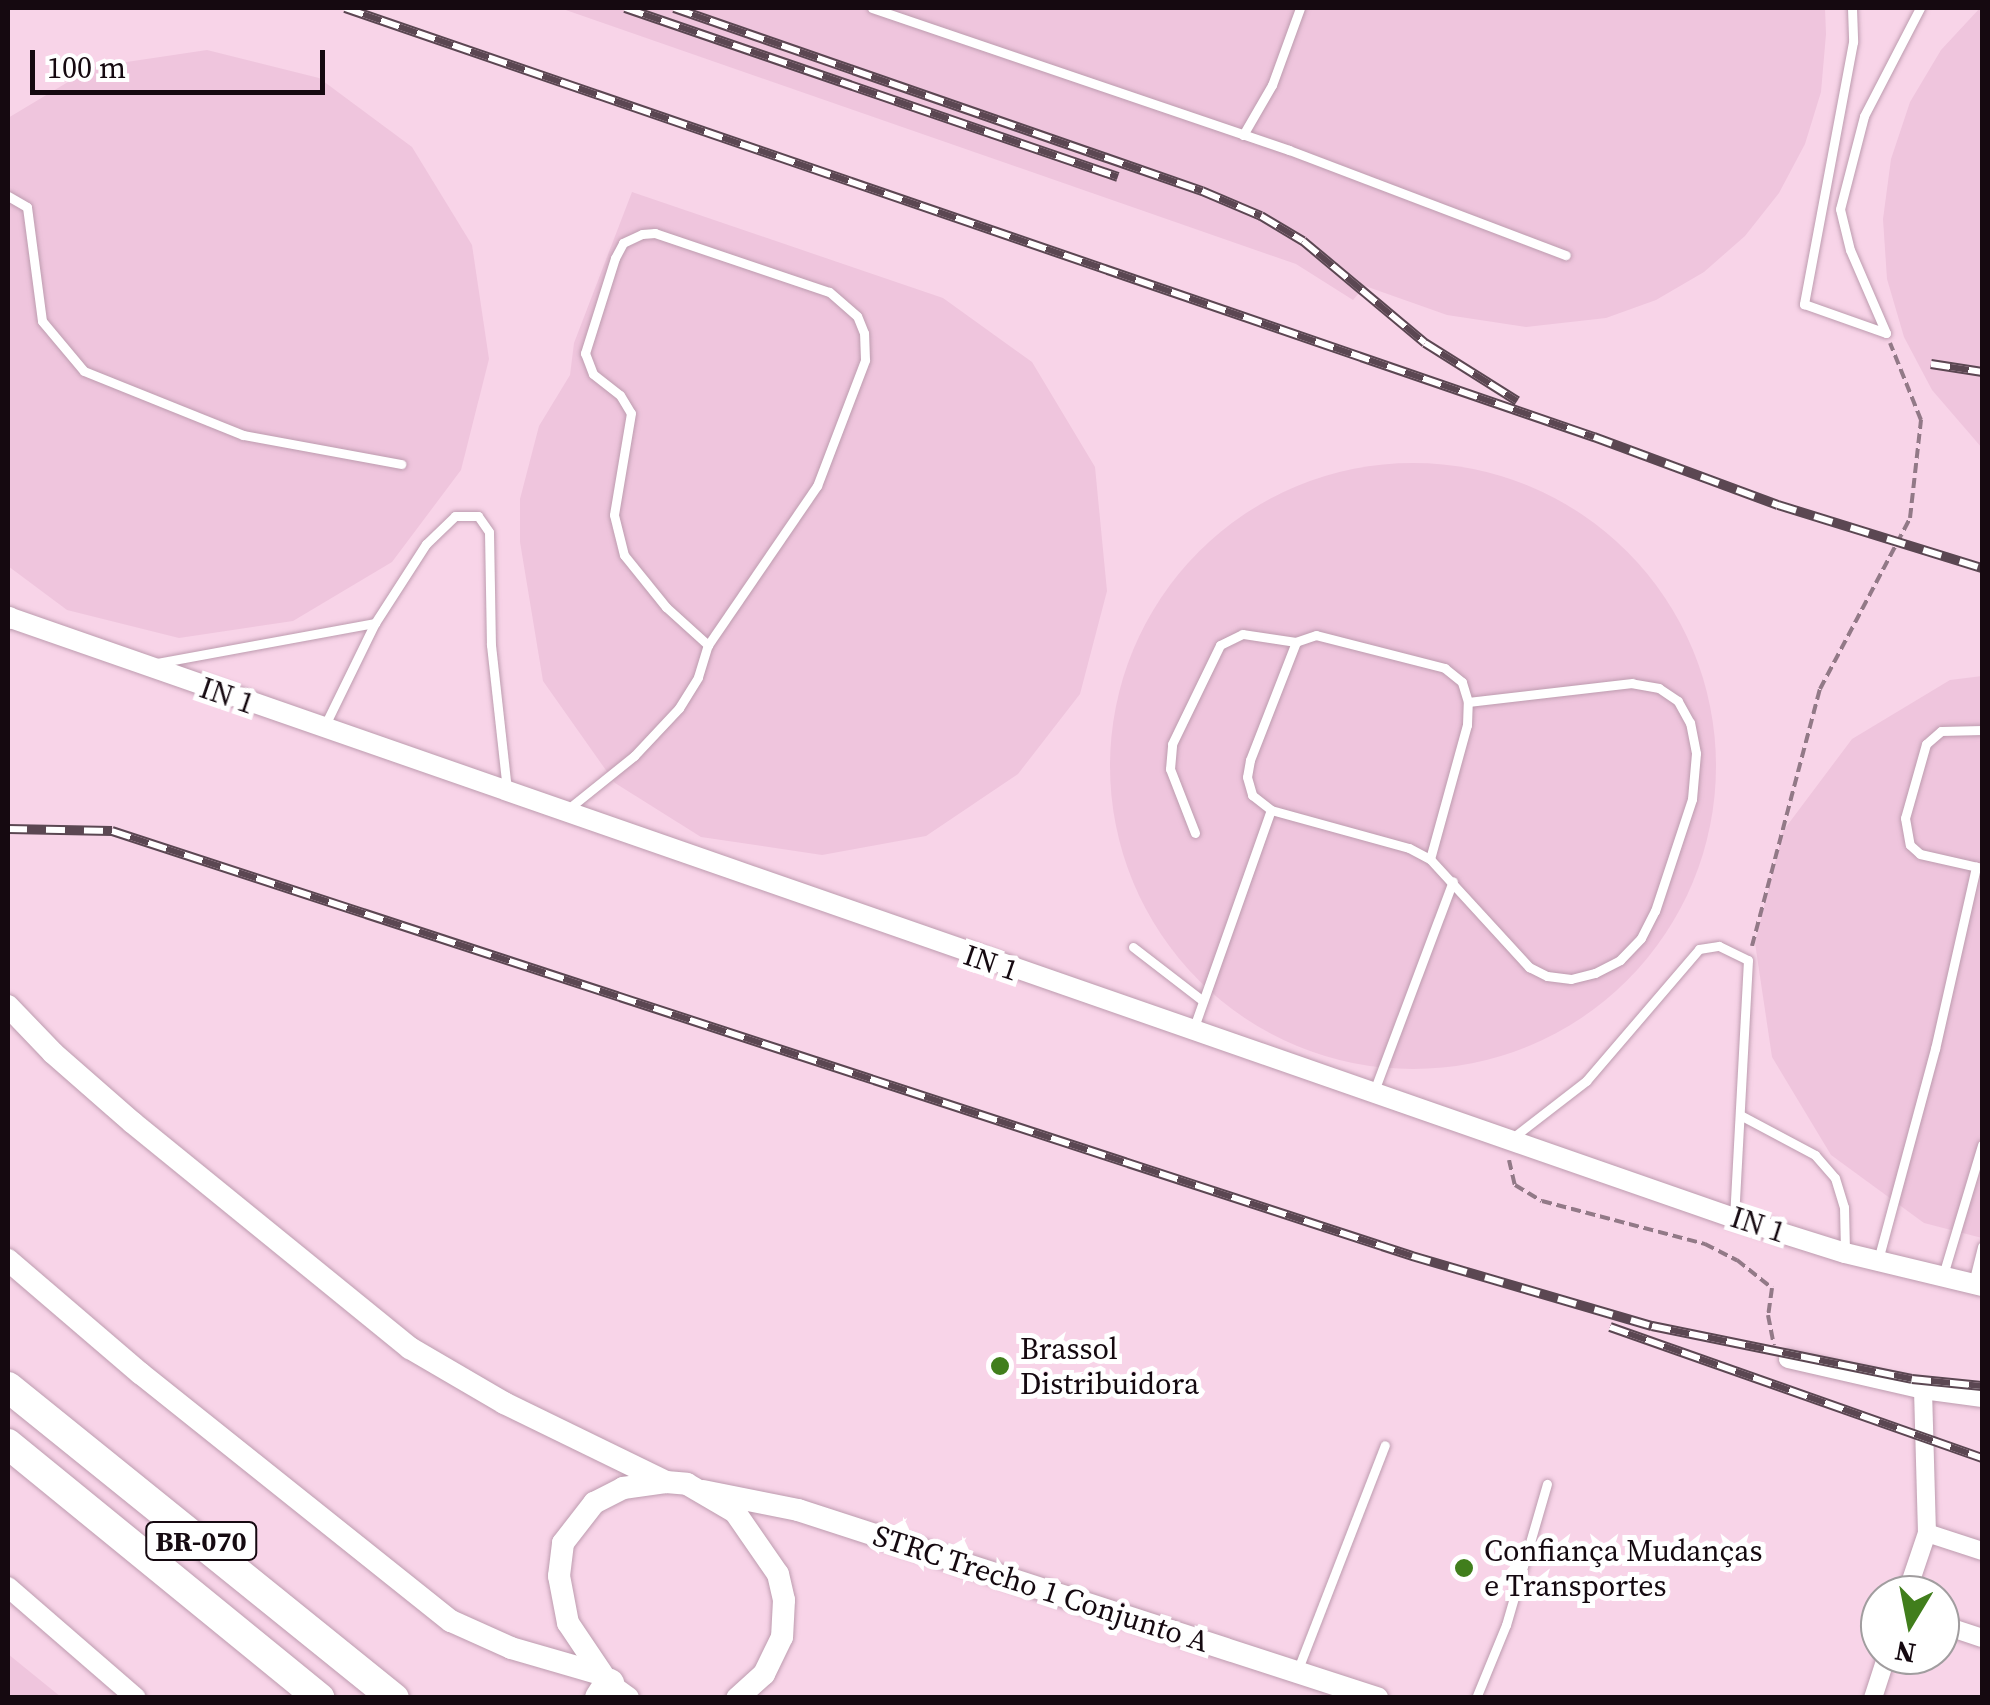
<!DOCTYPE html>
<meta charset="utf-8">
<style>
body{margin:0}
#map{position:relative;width:1990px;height:1705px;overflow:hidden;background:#f8d4e8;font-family:"Source Serif 4",serif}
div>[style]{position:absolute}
.built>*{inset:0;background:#efc5dd}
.round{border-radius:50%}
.path>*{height:4px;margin-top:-2px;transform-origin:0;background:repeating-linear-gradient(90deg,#927987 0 10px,transparent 0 15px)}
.roads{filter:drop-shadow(0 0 2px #bd9caf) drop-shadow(0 0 2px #bd9caf)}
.service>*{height:9px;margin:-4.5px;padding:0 4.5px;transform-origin:4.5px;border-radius:4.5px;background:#fff}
.minor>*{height:18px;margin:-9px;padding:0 9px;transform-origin:9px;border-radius:9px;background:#fff}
.tertiary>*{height:20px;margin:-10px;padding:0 10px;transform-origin:10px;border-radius:10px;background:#fff}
.secondary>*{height:22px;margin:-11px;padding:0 11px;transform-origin:11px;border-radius:11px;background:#fff}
.motorway>*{height:30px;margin:-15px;padding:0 15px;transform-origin:15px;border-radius:15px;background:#fff}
.rail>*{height:10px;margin-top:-5px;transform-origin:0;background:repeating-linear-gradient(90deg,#fff 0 19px,#5b4752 0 38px);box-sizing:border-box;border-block:2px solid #5b4752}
.dots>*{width:28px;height:28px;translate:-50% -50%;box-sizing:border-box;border:5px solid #fff;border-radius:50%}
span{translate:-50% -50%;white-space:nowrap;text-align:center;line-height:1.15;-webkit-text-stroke:10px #fff;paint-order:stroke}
.shield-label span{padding:2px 8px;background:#fff;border:2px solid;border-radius:8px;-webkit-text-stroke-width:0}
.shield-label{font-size:28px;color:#150910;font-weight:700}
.street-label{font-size:30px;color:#150910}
.poi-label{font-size:30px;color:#150910}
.left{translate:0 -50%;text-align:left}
.frame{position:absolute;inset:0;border:10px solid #150910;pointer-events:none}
.north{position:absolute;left:1860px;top:1575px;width:100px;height:100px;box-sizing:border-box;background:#fff;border:2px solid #a19d9f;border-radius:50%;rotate:190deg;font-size:28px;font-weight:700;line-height:40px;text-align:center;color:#150910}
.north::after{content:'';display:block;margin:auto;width:35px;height:45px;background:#417e1c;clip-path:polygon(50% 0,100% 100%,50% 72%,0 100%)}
.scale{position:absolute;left:30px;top:50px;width:295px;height:45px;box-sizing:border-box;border:5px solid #150910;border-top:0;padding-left:12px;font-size:30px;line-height:35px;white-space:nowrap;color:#150910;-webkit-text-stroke:8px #fff;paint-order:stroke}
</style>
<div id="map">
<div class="built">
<i style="clip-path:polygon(560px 8px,1825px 8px,1826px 34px,1821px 92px,1805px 144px,1779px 193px,1745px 236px,1704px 272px,1656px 300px,1606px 318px,1526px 327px,1447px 315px,1365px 286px,1353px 300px,1296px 264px)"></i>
<i style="clip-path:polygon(1980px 8px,1982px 8px,1982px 448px,1932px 390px,1904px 337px,1887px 279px,1883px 219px,1891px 159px,1910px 102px,1941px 50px)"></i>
<i style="clip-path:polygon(207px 50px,319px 78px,412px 147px,472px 245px,489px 359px,461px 470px,392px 562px,293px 621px,179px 638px,67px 610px,8px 566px,8px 118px,93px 67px)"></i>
<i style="clip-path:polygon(632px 192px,943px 298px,1032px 362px,1095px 467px,1107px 591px,1080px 694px,1018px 774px,926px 836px,822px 855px,701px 837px,615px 783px,543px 681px,520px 542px,520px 499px,539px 426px,570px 375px,574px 343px)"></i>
<i class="round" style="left:1110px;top:463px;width:606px;height:606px"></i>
<i style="clip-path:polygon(1982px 676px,1982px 1238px,1924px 1223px,1831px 1155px,1772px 1057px,1755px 943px,1783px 831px,1852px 739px,1950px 680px)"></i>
<i style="clip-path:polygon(8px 1654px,61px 1697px,8px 1697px)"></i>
</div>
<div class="path">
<i style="left:1752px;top:946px;width:266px;rotate:-75.2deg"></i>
<i style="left:1820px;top:689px;width:193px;rotate:-62.2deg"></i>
<i style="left:1910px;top:518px;width:99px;rotate:-83.6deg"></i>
<i style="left:1921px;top:420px;width:83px;rotate:-111.9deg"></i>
<i style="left:1509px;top:1160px;width:26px;rotate:77deg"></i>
<i style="left:1515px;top:1185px;width:31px;rotate:31deg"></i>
<i style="left:1542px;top:1201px;width:169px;rotate:14.8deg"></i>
<i style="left:1705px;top:1244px;width:36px;rotate:27deg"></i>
<i style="left:1737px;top:1260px;width:45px;rotate:38.7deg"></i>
<i style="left:1772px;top:1288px;width:27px;rotate:98deg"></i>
<i style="left:1768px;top:1315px;width:31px;rotate:79deg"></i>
</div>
<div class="roads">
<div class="service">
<i style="left:872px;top:8px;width:441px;rotate:18.8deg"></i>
<i style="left:1289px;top:150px;width:296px;rotate:20.8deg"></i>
<i style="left:1852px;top:8px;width:34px;rotate:88deg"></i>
<i style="left:1853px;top:42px;width:267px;rotate:100.6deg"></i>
<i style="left:1804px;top:304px;width:87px;rotate:19.5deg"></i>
<i style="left:1243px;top:135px;width:58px;rotate:-59.9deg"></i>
<i style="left:1272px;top:85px;width:82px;rotate:-70deg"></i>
<i style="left:8px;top:196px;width:22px;rotate:30deg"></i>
<i style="left:27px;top:207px;width:115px;rotate:82.5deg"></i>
<i style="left:42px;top:321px;width:65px;rotate:50deg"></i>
<i style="left:84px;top:371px;width:171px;rotate:21.9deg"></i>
<i style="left:243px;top:435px;width:161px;rotate:10.4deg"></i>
<i style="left:1886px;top:333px;width:90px;rotate:-113.4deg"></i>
<i style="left:1850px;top:250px;width:42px;rotate:-103.7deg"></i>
<i style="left:1840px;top:209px;width:96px;rotate:-75.5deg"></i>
<i style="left:1864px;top:116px;width:122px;rotate:-62.6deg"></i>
<i style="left:157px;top:663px;width:222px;rotate:-10.4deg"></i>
<i style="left:324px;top:727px;width:116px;rotate:-63.9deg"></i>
<i style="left:375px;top:623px;width:94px;rotate:-57.2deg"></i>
<i style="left:426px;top:544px;width:40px;rotate:-44deg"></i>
<i style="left:455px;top:516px;width:23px"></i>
<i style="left:478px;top:516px;width:19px;rotate:55deg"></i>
<i style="left:489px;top:532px;width:113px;rotate:89deg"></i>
<i style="left:491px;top:645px;width:147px;rotate:83.7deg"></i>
<i style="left:1982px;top:730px;width:41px;rotate:178.6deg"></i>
<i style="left:1941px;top:731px;width:20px;rotate:139deg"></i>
<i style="left:1926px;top:744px;width:77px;rotate:105.8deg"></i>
<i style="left:1905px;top:818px;width:27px;rotate:80deg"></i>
<i style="left:1910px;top:845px;width:13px;rotate:42deg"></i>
<i style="left:1920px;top:854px;width:64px;rotate:12.7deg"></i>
<i style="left:568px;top:809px;width:85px;rotate:-38.8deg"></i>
<i style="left:634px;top:756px;width:66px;rotate:-46.8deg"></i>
<i style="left:679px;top:708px;width:36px;rotate:-58deg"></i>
<i style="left:698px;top:677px;width:34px;rotate:-73deg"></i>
<i style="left:708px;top:645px;width:193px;rotate:-55.6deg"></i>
<i style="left:817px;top:486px;width:135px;rotate:-69.1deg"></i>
<i style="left:865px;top:360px;width:27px;rotate:-92deg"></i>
<i style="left:864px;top:333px;width:18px;rotate:-112deg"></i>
<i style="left:857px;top:316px;width:37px;rotate:-139deg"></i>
<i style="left:829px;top:292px;width:184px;rotate:-161.3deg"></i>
<i style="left:655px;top:233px;width:13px;rotate:176deg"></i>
<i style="left:642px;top:234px;width:21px;rotate:155deg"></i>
<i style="left:623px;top:243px;width:17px;rotate:118deg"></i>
<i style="left:615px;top:258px;width:100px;rotate:107.5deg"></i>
<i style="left:585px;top:353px;width:22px;rotate:69deg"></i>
<i style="left:593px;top:374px;width:34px;rotate:38deg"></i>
<i style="left:620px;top:395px;width:21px;rotate:59deg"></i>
<i style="left:631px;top:413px;width:103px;rotate:99.5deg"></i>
<i style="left:614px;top:515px;width:41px;rotate:76deg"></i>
<i style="left:624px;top:555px;width:67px;rotate:51.1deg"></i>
<i style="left:666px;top:607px;width:57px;rotate:42.1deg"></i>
<i style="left:1195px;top:833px;width:69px;rotate:-111.3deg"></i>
<i style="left:1170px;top:769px;width:25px;rotate:-85deg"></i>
<i style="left:1172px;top:744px;width:110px;rotate:-64.1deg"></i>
<i style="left:1220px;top:645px;width:25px;rotate:-26deg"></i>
<i style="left:1243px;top:634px;width:54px;rotate:8.6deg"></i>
<i style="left:1430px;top:859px;width:139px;rotate:-74.6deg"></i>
<i style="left:1467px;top:725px;width:23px;rotate:-88deg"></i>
<i style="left:1468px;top:702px;width:21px;rotate:-107deg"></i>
<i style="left:1462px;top:682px;width:22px;rotate:-141deg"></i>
<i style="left:1445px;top:668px;width:133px;rotate:-165.7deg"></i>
<i style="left:1316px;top:635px;width:21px;rotate:161deg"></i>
<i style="left:1296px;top:642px;width:127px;rotate:111.3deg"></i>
<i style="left:1250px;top:760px;width:17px;rotate:100deg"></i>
<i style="left:1247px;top:777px;width:19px;rotate:74deg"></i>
<i style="left:1252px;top:795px;width:24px;rotate:38deg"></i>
<i style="left:1271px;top:810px;width:143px;rotate:15.4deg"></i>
<i style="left:1409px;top:848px;width:24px;rotate:28deg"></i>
<i style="left:1430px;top:859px;width:147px;rotate:47.5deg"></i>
<i style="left:1529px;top:967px;width:20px;rotate:27deg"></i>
<i style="left:1547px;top:976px;width:24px;rotate:7deg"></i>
<i style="left:1571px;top:979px;width:25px;rotate:-14deg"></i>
<i style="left:1595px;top:973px;width:28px;rotate:-27deg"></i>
<i style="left:1620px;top:960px;width:30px;rotate:-46deg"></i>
<i style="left:1641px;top:938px;width:30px;rotate:-63deg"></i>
<i style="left:1655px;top:911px;width:118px;rotate:-71.7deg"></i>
<i style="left:1692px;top:799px;width:46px;rotate:-85deg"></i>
<i style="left:1696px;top:753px;width:31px;rotate:-101deg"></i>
<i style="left:1690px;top:723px;width:25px;rotate:-119deg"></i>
<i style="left:1678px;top:701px;width:23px;rotate:-146deg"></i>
<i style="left:1659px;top:688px;width:27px;rotate:-170deg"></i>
<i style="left:1632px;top:683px;width:165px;rotate:173.4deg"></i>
<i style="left:1133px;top:947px;width:88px;rotate:37.6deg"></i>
<i style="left:1193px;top:1030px;width:233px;rotate:-70.5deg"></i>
<i style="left:1374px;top:1091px;width:224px;rotate:-69.4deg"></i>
<i style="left:1742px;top:1116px;width:83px;rotate:28.1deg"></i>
<i style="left:1815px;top:1155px;width:30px;rotate:49deg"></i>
<i style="left:1835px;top:1178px;width:30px;rotate:73deg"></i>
<i style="left:1844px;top:1207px;width:43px;rotate:88.7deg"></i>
<i style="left:1511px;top:1139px;width:95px;rotate:-37.7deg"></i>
<i style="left:1586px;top:1081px;width:174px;rotate:-49.4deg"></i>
<i style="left:1699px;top:949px;width:20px;rotate:-9deg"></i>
<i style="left:1719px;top:946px;width:32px;rotate:26deg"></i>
<i style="left:1748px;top:960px;width:258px;rotate:93.1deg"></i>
<i style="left:1878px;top:1260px;width:219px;rotate:-74.9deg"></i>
<i style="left:1935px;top:1049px;width:187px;rotate:-77.3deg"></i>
<i style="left:1943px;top:1275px;width:136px;rotate:-73.3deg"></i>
<i style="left:1973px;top:1283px;width:38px;rotate:-76deg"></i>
<i style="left:1298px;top:1669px;width:240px;rotate:-68.8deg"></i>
<i style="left:1476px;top:1698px;width:79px;rotate:-67.7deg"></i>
<i style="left:1506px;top:1625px;width:147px;rotate:-73.8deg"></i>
</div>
<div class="minor">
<i style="left:1788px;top:1359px;width:139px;rotate:12.9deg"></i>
<i style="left:1923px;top:1390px;width:60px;rotate:7.7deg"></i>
<i style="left:1927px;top:1533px;width:58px;rotate:18.1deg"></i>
<i style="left:1906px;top:1595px;width:65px;rotate:-71.3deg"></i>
<i style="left:1927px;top:1533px;width:143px;rotate:-91.6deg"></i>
<i style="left:1940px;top:1624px;width:44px;rotate:18.4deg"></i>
<i style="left:1873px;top:1698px;width:45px;rotate:-72deg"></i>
</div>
<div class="tertiary">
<i style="left:8px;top:617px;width:1828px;rotate:19.2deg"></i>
<i style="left:1734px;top:1218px;width:116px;rotate:17.5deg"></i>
<i style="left:1845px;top:1253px;width:141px;rotate:13.5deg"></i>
<i style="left:8px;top:1587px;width:169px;rotate:40.9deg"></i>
</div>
<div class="secondary">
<i style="left:8px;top:618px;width:1px"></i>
<i style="left:8px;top:1006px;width:65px;rotate:46.2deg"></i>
<i style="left:53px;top:1053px;width:106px;rotate:41.2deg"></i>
<i style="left:133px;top:1123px;width:357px;rotate:39.1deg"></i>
<i style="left:410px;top:1348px;width:109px;rotate:30.3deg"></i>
<i style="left:504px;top:1403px;width:180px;rotate:26deg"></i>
<i style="left:8px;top:1260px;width:174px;rotate:40.6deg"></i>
<i style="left:140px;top:1373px;width:398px;rotate:38.6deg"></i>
<i style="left:451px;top:1621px;width:66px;rotate:24.2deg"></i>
<i style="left:511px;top:1648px;width:94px;rotate:16.1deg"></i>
<i style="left:703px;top:1491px;width:97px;rotate:11.3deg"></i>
<i style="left:798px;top:1510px;width:609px;rotate:17.99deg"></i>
<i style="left:628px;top:1698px;width:24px;rotate:-144deg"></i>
<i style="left:609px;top:1684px;width:73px;rotate:-123.9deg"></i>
<i style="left:568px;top:1623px;width:48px;rotate:-100.8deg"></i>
<i style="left:559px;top:1576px;width:33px;rotate:-83deg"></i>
<i style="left:563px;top:1543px;width:51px;rotate:-52.2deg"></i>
<i style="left:594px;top:1503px;width:33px;rotate:-27deg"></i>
<i style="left:623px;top:1488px;width:43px;rotate:-7.9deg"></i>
<i style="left:666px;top:1482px;width:21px;rotate:5deg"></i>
<i style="left:687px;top:1484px;width:56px;rotate:30.3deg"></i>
<i style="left:735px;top:1512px;width:75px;rotate:55.3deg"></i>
<i style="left:778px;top:1574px;width:27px;rotate:77deg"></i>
<i style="left:784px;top:1600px;width:37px;rotate:93deg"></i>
<i style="left:782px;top:1637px;width:41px;rotate:115.9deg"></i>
<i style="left:764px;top:1674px;width:36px;rotate:138deg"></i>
</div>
<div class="motorway">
<i style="left:8px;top:1387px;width:496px;rotate:38.9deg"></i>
<i style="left:8px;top:1444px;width:402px;rotate:39.2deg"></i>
<i style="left:600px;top:1698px;width:17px;rotate:-57deg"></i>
</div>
</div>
<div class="rail">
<i style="left:345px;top:8px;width:1321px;rotate:18.96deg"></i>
<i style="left:1594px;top:437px;width:196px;rotate:20.3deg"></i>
<i style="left:1778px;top:505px;width:214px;rotate:17.2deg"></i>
<i style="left:625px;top:8px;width:521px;rotate:18.92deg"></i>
<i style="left:674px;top:8px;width:559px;rotate:19.12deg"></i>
<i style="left:1202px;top:191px;width:64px;rotate:23deg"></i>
<i style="left:1261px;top:216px;width:49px;rotate:30.8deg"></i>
<i style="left:1303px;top:241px;width:159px;rotate:39.9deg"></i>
<i style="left:1425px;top:343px;width:109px;rotate:32.2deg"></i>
<i style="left:1931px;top:364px;width:52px;rotate:8.9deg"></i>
<i style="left:8px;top:829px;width:104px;rotate:1.1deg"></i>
<i style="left:112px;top:831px;width:1368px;rotate:18.1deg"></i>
<i style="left:1412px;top:1256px;width:250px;rotate:16.3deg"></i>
<i style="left:1652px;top:1326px;width:265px;rotate:11.5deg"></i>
<i style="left:1912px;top:1379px;width:70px;rotate:5.7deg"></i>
<i style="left:1610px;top:1327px;width:394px;rotate:19.4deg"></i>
</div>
<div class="dots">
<i style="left:1000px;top:1366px;background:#417e1c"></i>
<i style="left:1464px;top:1568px;background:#417e1c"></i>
</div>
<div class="shield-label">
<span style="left:201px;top:1541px">BR-070</span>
</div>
<div class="street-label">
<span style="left:227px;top:696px;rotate:19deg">IN 1</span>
<span style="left:991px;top:963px;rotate:19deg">IN 1</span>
<span style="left:1758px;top:1225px;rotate:18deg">IN 1</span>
<span style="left:1041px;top:1589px;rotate:18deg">STRC Trecho 1 Conjunto A</span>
</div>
<div class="poi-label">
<span class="left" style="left:1020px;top:1366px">Brassol<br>Distribuidora</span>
<span class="left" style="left:1484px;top:1568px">Confiança Mudanças<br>e Transportes</span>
</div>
<div class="frame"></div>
<div class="north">N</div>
<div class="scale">100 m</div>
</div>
